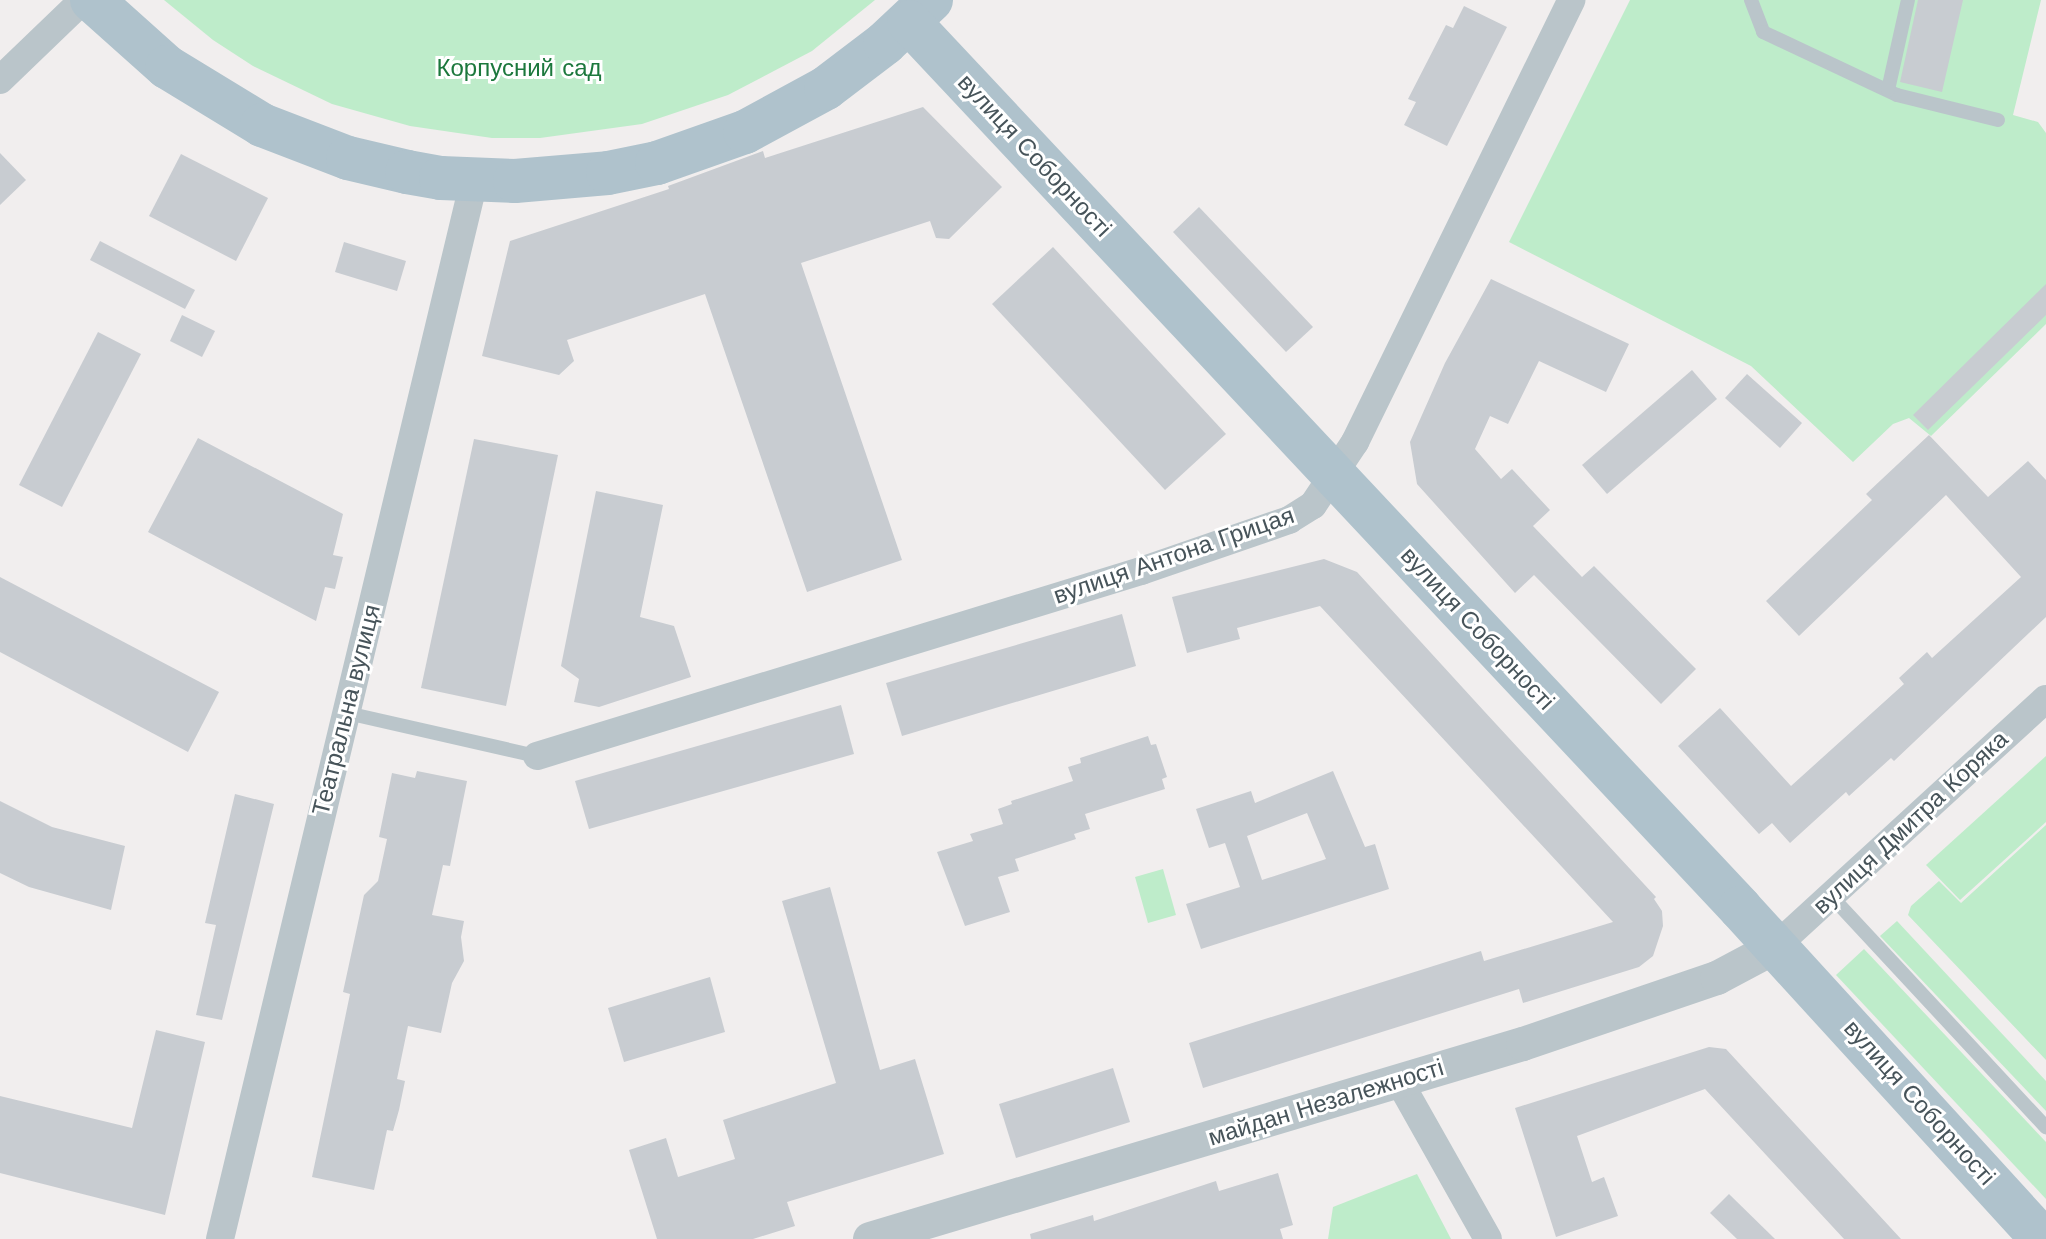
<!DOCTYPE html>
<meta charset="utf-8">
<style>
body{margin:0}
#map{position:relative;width:2046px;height:1239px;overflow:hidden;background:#f1eeee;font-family:"Work Sans",sans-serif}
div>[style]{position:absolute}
.green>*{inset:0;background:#beecca}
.building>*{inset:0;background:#c8ccd1}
.service>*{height:14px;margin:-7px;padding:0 7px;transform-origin:7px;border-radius:7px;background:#bac5ca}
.minor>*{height:28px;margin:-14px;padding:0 14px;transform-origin:14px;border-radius:14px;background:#bac5ca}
.tertiary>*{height:34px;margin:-17px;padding:0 17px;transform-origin:17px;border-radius:17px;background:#bac5ca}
.primary>*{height:44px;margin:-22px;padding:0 22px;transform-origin:22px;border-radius:22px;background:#afc2cc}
span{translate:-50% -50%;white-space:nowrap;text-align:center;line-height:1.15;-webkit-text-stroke:6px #fff;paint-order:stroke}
.park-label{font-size:24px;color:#1c783d}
.street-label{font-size:24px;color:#47545a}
</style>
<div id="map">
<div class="green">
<i style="clip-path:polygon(164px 0,875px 0,812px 51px,728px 95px,642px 124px,540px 138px,492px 138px,410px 126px,332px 104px,253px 66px,213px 40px)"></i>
<i style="clip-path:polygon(1630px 0,2041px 0,2013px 115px,2038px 122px,2046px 133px,2046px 324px,1931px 436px,1909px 418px,1893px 424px,1853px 462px,1751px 366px,1509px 242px)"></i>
<i style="clip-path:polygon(2046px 756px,2046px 822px,1960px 900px,1926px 865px)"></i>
<i style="clip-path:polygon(2046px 825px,2046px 1060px,1908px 915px,1911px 906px,1939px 881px,1961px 903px)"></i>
<i style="clip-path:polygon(1163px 869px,1176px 915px,1148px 923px,1135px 877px)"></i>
<i style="clip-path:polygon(1897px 921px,2046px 1081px,2046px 1111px,1880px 936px)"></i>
<i style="clip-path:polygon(1864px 949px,2046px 1142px,2046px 1199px,1836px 975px)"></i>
<i style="clip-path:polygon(1417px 1174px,1451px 1239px,1328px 1239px,1333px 1207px)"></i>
</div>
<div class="building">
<i style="clip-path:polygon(1918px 0,1963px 0,1942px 92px,1900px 82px)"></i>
<i style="clip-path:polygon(1464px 6px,1507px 27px,1447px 146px,1404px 125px,1416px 102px,1408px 99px,1446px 25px,1453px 28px)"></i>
<i style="clip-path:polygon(923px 107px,1002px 187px,949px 239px,936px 238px,930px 221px,801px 263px,902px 560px,807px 592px,705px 294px,567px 340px,574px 361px,559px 375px,482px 356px,510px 241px,669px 189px,668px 186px,763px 151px,765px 158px)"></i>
<i style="clip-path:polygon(0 153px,26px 180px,0 205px)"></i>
<i style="clip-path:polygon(181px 154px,268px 198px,236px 261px,149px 216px)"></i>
<i style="clip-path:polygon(1199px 207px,1313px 327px,1286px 352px,1173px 232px)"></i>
<i style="clip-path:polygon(100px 241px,195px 290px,185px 309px,90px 260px)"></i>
<i style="clip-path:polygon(344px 242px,406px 261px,397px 291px,335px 272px)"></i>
<i style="clip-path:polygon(1053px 247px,1226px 434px,1165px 490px,992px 304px)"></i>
<i style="clip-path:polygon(1491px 279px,1629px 344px,1606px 392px,1539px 361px,1508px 424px,1490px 416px,1475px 449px,1501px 479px,1512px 469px,1550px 510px,1533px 526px,1582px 577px,1594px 566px,1696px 669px,1661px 704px,1534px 575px,1515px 593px,1417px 484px,1410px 442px,1445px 363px)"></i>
<i style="clip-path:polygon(2046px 284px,2046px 315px,1928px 430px,1913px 415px)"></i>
<i style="clip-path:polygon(182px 315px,215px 331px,202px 357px,170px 341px)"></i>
<i style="clip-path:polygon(98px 332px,141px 354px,62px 507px,19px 485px)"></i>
<i style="clip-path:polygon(1692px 370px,1717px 399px,1607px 494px,1582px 465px)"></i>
<i style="clip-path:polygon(1747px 374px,1802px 423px,1780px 448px,1725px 398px)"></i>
<i style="clip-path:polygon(1929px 435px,1988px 497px,2028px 461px,2046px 480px,2046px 617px,1894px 761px,1891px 758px,1849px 796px,1846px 792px,1790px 843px,1772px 823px,1759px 834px,1678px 746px,1720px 708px,1791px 786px,1904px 684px,1899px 678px,1927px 652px,1932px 658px,2021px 577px,1946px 495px,1799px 636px,1766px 601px,1872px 500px,1866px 494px)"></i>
<i style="clip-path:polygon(198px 438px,343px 514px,333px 555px,343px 557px,335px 589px,325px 587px,316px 621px,148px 532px)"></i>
<i style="clip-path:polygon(474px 439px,558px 455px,506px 706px,421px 688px)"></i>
<i style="clip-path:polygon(596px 491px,663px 505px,640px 617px,674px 626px,691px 677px,599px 707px,574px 702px,579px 679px,561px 666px)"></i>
<i style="clip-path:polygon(1324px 559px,1357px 572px,1484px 711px,1656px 897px,1654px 899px,1662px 911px,1663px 926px,1653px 956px,1639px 967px,1523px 1003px,1519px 989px,1203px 1088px,1189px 1043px,1481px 951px,1484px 961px,1613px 922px,1320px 606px,1237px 628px,1240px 639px,1187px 653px,1172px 597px)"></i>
<i style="clip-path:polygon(0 577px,219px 692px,188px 752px,0 652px)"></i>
<i style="clip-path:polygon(1122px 614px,1136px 666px,902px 736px,886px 683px)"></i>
<i style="clip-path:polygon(841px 705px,854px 754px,589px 829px,575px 781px)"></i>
<i style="clip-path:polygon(1148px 736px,1151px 745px,1156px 744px,1167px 777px,1162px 779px,1165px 789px,1085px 814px,1090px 829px,1074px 834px,1076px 839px,1015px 859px,1019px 871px,998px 877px,1010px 912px,965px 926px,937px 852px,973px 841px,970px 834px,1003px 824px,998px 809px,1012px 804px,1011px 801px,1073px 781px,1068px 767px,1081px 763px,1080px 758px)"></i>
<i style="clip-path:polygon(417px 771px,467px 781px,450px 866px,443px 865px,432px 915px,464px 921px,461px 937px,464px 961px,452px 983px,441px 1033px,408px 1026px,397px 1079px,405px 1081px,399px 1110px,393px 1131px,387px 1130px,374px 1190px,312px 1177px,350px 994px,343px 992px,364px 895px,378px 881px,387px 839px,379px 837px,392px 773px,415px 778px)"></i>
<i style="clip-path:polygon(evenodd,1333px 771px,1365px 847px,1375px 844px,1389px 889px,1201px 949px,1186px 904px,1240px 887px,1225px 843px,1209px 848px,1196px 809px,1251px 791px,1255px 803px,1333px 771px,1307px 813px,1326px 859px,1262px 880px,1247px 836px,1307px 813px)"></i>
<i style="clip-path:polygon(235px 794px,274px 804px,222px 1020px,196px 1015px,216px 925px,205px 923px)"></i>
<i style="clip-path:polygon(0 801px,52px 827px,125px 846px,111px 910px,29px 887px,0 873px)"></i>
<i style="clip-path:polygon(830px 887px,880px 1070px,915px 1059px,944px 1154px,787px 1202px,795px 1226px,753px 1239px,657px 1239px,629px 1150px,666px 1138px,678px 1177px,735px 1159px,723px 1120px,836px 1083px,782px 901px)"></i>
<i style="clip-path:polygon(710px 977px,725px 1032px,624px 1062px,608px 1008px)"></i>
<i style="clip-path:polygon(156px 1030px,205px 1042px,165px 1215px,0 1173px,0 1096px,132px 1128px)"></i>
<i style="clip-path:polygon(1709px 1047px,1726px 1049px,1901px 1239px,1844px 1239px,1705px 1089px,1577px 1136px,1592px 1182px,1604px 1177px,1618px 1216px,1556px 1237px,1515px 1108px)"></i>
<i style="clip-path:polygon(1113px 1068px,1130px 1122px,1016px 1158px,999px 1104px)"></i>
<i style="clip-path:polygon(1278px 1173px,1293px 1225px,1280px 1229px,1283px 1239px,1031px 1239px,1030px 1234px,1093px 1215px,1094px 1221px,1216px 1181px,1219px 1191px)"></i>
<i style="clip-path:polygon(1729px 1194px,1775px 1239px,1737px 1239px,1710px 1213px)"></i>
</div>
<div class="service">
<i style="left:1751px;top:0;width:34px;rotate:69deg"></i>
<i style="left:1763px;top:32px;width:148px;rotate:25.2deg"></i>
<i style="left:1897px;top:95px;width:104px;rotate:13.9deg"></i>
<i style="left:1888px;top:90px;width:92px;rotate:-77.5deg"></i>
<i style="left:347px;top:713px;width:195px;rotate:12.8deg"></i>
<i style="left:1831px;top:896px;width:316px;rotate:47.1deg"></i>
</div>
<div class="minor">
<i style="left:0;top:80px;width:115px;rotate:-43.9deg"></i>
<i style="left:537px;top:756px;width:632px;rotate:-17.03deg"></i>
<i style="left:1141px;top:571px;width:157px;rotate:-19deg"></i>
<i style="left:1289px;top:520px;width:28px;rotate:-32deg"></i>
<i style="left:1313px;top:505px;width:76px;rotate:-56.3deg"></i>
<i style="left:1355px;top:442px;width:492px;rotate:-63.9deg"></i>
<i style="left:1775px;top:947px;width:367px;rotate:-42.5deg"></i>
<i style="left:1399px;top:1081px;width:181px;rotate:60.6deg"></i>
<i style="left:220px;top:1239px;width:1088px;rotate:-76.5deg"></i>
</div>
<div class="tertiary">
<i style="left:870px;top:1239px;width:681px;rotate:-16.63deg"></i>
<i style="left:1523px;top:1044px;width:205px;rotate:-18.8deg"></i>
<i style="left:1717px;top:978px;width:66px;rotate:-28.1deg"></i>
</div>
<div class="primary">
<i style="left:92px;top:0;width:101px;rotate:41.8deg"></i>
<i style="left:167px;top:67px;width:111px;rotate:31.4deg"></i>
<i style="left:262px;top:125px;width:92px;rotate:21deg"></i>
<i style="left:348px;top:158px;width:61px;rotate:13.3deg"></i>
<i style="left:407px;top:172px;width:35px;rotate:10deg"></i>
<i style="left:441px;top:178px;width:74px;rotate:2.3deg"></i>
<i style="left:515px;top:181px;width:93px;rotate:-4.9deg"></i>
<i style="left:608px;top:173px;width:50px;rotate:-11.5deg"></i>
<i style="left:657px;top:163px;width:93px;rotate:-19.4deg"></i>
<i style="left:745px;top:132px;width:92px;rotate:-28.5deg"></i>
<i style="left:826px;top:88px;width:74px;rotate:-37.3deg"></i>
<i style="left:885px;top:43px;width:63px;rotate:-43.1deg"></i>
<i style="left:909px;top:22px;width:1215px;rotate:46.83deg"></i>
<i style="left:1740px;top:908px;width:448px;rotate:47.6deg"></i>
</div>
<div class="park-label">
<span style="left:519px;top:69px">Корпусний сад</span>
</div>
<div class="street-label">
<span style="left:1034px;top:156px;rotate:47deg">вулиця Соборності</span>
<span style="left:1174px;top:556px;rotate:-19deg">вулиця Антона Грицая</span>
<span style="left:1477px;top:629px;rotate:47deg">вулиця Соборності</span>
<span style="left:347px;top:710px;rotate:-76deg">Театральна вулиця</span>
<span style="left:1911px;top:823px;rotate:-43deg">вулиця Дмитра Коряка</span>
<span style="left:1326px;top:1103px;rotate:-17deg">майдан Незалежності</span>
<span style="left:1919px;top:1103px;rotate:48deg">вулиця Соборності</span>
</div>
</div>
